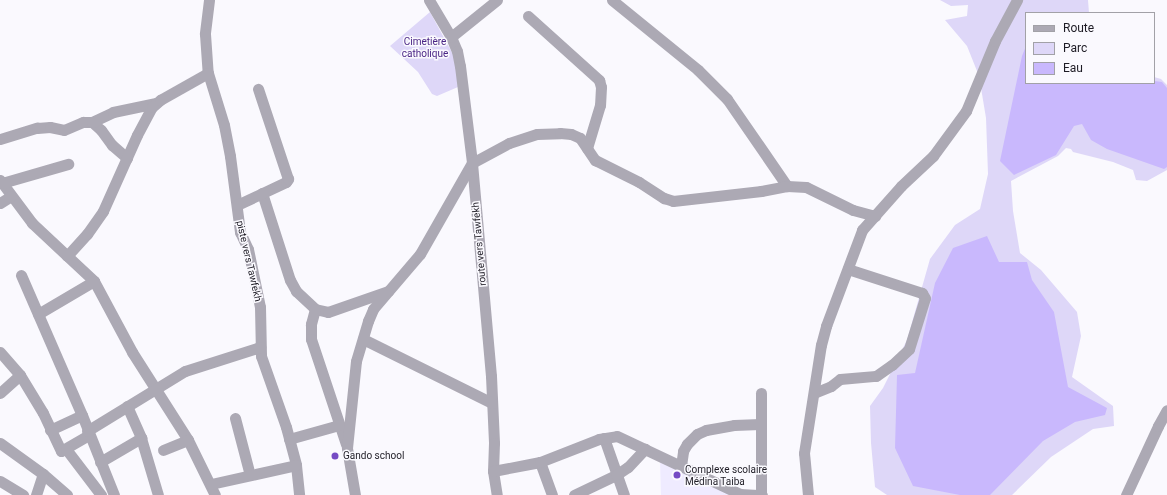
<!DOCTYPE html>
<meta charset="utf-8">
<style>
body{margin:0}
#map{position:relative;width:1167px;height:495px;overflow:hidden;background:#faf9fe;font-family:Roboto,sans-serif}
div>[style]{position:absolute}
.built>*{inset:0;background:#efebff}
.green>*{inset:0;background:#ded7f8}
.water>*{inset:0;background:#c9b8fd}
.minor>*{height:11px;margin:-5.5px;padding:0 5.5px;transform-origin:5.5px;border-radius:5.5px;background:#aca9b4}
.dots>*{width:11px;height:11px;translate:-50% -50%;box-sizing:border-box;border:2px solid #faf9fe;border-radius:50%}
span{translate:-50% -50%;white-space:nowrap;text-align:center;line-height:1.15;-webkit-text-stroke:3px #faf9fe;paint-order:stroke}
.park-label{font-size:10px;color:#4a2585}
.street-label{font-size:10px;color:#1e1c25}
.poi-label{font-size:10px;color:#1e1c25}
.left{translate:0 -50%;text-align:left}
.legend{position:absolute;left:1025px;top:12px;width:130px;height:72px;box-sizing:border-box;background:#faf9fe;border:1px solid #a2a1a7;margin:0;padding:5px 7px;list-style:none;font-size:12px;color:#1e1c25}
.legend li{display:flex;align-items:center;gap:8px;height:20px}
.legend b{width:20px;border:1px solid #a2a1a7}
</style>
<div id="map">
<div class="built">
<i style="clip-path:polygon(660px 460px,728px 490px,729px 495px,661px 495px)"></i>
</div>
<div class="green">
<i style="clip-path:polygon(940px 0,1088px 0,1089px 13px,1026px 13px,1026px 83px,1154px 83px,1154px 77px,1161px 79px,1167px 85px,1167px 170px,1147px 181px,1136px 180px,1133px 170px,1113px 162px,1073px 152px,1071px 149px,1066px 148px,1058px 156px,1011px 181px,1013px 211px,1020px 253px,1041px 270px,1077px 312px,1081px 336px,1072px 377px,1113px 406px,1114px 426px,1093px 429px,1051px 457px,1012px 495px,887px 495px,875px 487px,871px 443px,870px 406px,883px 388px,907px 340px,930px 259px,955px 225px,980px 209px,988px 174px,986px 118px,979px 76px,967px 46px,945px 20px,967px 16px,968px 5px,951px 6px)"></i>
<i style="clip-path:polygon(430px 12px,455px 58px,458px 87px,437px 96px,432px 94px,418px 72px,390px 46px)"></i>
</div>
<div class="water">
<i style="clip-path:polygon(1026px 46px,1026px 83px,1048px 84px,1052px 83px,1154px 83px,1154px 81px,1162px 82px,1167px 88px,1167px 167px,1164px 169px,1107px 149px,1091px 140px,1082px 124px,1074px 126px,1056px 155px,1014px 175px,1000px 161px,1022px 56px)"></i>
<i style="clip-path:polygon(987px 236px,999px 262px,1027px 262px,1032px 280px,1054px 312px,1068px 387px,1107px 408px,1105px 415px,1075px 422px,1043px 441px,990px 495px,960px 495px,913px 486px,895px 448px,897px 375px,915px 373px,935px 283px,953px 248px)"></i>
</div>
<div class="minor">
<i style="left:209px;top:0;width:34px;rotate:97deg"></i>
<i style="left:205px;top:34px;width:39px;rotate:86deg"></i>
<i style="left:208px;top:73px;width:54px;rotate:72.9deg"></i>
<i style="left:224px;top:125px;width:32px;rotate:79deg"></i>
<i style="left:230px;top:156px;width:77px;rotate:82.5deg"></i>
<i style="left:240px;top:232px;width:19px;rotate:65deg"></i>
<i style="left:248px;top:249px;width:59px;rotate:78.3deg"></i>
<i style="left:260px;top:307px;width:49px;rotate:88.8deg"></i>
<i style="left:261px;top:356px;width:75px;rotate:70.6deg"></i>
<i style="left:286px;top:427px;width:39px;rotate:75deg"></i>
<i style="left:296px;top:465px;width:30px;rotate:84deg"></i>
<i style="left:429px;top:0;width:43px;rotate:59.3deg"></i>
<i style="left:451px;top:37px;width:15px;rotate:67deg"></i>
<i style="left:457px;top:51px;width:15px;rotate:79deg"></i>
<i style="left:460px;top:66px;width:98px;rotate:82.9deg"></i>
<i style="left:472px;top:163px;width:214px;rotate:84.9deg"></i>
<i style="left:491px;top:376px;width:67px;rotate:87.4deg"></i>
<i style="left:494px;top:443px;width:28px;rotate:92deg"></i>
<i style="left:493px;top:471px;width:24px;rotate:81deg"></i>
<i style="left:612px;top:0;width:111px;rotate:39.1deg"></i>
<i style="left:698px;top:70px;width:41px;rotate:45deg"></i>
<i style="left:727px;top:99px;width:106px;rotate:55.4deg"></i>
<i style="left:787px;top:186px;width:19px;rotate:3deg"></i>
<i style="left:806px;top:187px;width:52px;rotate:26.1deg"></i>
<i style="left:853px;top:210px;width:23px;rotate:15deg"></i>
<i style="left:528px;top:16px;width:96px;rotate:42deg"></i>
<i style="left:599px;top:80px;width:7px;rotate:74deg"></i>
<i style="left:601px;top:87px;width:18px;rotate:93deg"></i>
<i style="left:600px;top:105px;width:45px;rotate:106.8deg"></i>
<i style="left:451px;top:37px;width:59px;rotate:-38.8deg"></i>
<i style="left:92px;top:122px;width:12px;rotate:42deg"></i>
<i style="left:101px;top:130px;width:19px;rotate:54deg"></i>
<i style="left:112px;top:145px;width:20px;rotate:41deg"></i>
<i style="left:0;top:139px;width:39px;rotate:-17deg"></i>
<i style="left:37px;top:128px;width:13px;rotate:-4deg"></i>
<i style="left:50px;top:127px;width:14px;rotate:12deg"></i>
<i style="left:64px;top:130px;width:21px;rotate:-23deg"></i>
<i style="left:83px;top:122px;width:9px"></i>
<i style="left:92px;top:122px;width:23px;rotate:-25deg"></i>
<i style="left:113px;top:112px;width:44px;rotate:-11.8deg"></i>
<i style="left:0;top:180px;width:54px;rotate:53.3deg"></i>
<i style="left:32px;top:223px;width:85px;rotate:43.1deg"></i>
<i style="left:94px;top:281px;width:81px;rotate:61.8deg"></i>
<i style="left:132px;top:352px;width:104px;rotate:57.5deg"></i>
<i style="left:188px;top:440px;width:61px;rotate:63.9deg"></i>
<i style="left:2px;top:183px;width:69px;rotate:-16.1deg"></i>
<i style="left:262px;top:193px;width:91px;rotate:72.2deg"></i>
<i style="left:290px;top:280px;width:13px;rotate:61deg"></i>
<i style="left:296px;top:291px;width:26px;rotate:43deg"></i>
<i style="left:315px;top:309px;width:13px;rotate:13deg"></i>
<i style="left:328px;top:312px;width:64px;rotate:-19.3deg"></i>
<i style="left:0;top:203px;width:13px;rotate:-32deg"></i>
<i style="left:237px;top:205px;width:54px;rotate:-25.1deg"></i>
<i style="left:286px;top:182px;width:4px;rotate:-56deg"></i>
<i style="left:288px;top:179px;width:95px;rotate:-108.4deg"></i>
<i style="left:67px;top:256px;width:30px;rotate:-48deg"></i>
<i style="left:87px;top:234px;width:28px;rotate:-55deg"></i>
<i style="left:103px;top:211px;width:83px;rotate:-65.9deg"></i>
<i style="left:137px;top:135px;width:32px;rotate:-62deg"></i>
<i style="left:152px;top:107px;width:11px;rotate:-41deg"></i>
<i style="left:160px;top:100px;width:55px;rotate:-29.4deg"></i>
<i style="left:21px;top:275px;width:153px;rotate:66.5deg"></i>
<i style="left:82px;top:415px;width:86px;rotate:68.2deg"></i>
<i style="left:315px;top:309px;width:16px;rotate:105deg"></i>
<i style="left:311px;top:324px;width:15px;rotate:90deg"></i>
<i style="left:311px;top:339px;width:111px;rotate:71.6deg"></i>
<i style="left:38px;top:314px;width:65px;rotate:-30.5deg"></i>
<i style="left:363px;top:339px;width:144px;rotate:26.4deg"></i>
<i style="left:0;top:352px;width:30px;rotate:49deg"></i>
<i style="left:20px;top:375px;width:44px;rotate:58.8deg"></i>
<i style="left:43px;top:413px;width:42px;rotate:64.7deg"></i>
<i style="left:61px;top:451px;width:32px;rotate:-30deg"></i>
<i style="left:0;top:393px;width:27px;rotate:-42deg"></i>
<i style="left:814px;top:393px;width:18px;rotate:-22deg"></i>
<i style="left:831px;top:386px;width:11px;rotate:-38deg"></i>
<i style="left:840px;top:379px;width:36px;rotate:-5deg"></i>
<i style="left:876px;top:376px;width:19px;rotate:-35deg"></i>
<i style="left:892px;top:365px;width:23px;rotate:-43deg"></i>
<i style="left:909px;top:349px;width:53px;rotate:-72.6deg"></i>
<i style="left:925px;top:298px;width:6px;rotate:-121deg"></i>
<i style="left:922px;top:293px;width:78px;rotate:-162deg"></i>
<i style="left:127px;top:406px;width:35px;rotate:66deg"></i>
<i style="left:141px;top:438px;width:59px;rotate:73.4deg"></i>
<i style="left:235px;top:418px;width:59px;rotate:75.3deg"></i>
<i style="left:50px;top:430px;width:35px;rotate:-25deg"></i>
<i style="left:87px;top:431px;width:115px;rotate:-31.5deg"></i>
<i style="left:185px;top:371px;width:79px;rotate:-17.7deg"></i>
<i style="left:604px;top:438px;width:60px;rotate:70.7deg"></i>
<i style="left:289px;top:439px;width:52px;rotate:-15.6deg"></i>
<i style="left:0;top:443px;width:53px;rotate:35.8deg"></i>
<i style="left:43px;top:474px;width:32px;rotate:41deg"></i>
<i style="left:66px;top:449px;width:58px;rotate:52.7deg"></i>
<i style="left:163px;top:450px;width:27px;rotate:-22deg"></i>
<i style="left:100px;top:462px;width:48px;rotate:-30.3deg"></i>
<i style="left:540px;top:462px;width:35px;rotate:70deg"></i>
<i style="left:681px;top:466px;width:15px;rotate:-82deg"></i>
<i style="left:683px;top:451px;width:8px;rotate:-60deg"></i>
<i style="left:687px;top:444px;width:14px;rotate:-45deg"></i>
<i style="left:697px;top:434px;width:10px;rotate:-24deg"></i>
<i style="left:706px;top:430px;width:28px;rotate:-10deg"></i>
<i style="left:734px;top:425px;width:26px;rotate:-2deg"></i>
<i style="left:493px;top:471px;width:48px;rotate:-10.8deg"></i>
<i style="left:540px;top:462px;width:63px;rotate:-21.3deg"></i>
<i style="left:599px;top:439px;width:18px;rotate:-9deg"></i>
<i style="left:617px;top:436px;width:136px;rotate:25.2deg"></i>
<i style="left:740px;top:494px;width:22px;rotate:3deg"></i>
<i style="left:0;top:481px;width:27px;rotate:31deg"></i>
<i style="left:211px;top:484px;width:87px;rotate:-12.6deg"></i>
<i style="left:36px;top:495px;width:22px;rotate:-72deg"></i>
<i style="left:355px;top:495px;width:48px;rotate:-99.7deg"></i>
<i style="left:347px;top:448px;width:87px;rotate:-84.1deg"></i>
<i style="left:356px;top:361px;width:42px;rotate:-73.3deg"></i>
<i style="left:368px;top:321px;width:13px;rotate:-67deg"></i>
<i style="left:373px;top:309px;width:72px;rotate:-49.5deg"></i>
<i style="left:420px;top:254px;width:105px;rotate:-60.3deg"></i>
<i style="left:472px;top:163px;width:42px;rotate:-28.4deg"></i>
<i style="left:509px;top:143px;width:29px;rotate:-18deg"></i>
<i style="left:537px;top:134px;width:23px;rotate:-2deg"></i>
<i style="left:560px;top:133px;width:11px;rotate:5deg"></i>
<i style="left:571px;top:134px;width:10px;rotate:24deg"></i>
<i style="left:580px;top:138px;width:27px;rotate:56deg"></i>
<i style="left:595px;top:160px;width:49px;rotate:26.6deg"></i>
<i style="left:639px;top:182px;width:30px;rotate:33deg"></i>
<i style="left:664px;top:198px;width:9px;rotate:18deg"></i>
<i style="left:673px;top:201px;width:89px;rotate:-6.5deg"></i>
<i style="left:761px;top:191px;width:26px;rotate:-11deg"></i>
<i style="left:574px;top:495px;width:47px;rotate:-25.5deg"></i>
<i style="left:616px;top:475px;width:14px;rotate:-34deg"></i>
<i style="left:628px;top:467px;width:25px;rotate:-47deg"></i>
<i style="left:761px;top:495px;width:102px;rotate:-90deg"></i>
<i style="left:808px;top:495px;width:42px;rotate:-95.4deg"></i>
<i style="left:804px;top:453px;width:109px;rotate:-81.1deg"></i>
<i style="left:821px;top:345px;width:20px;rotate:-75deg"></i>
<i style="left:826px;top:326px;width:103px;rotate:-69.4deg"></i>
<i style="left:862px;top:230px;width:59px;rotate:-48.4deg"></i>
<i style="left:901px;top:186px;width:44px;rotate:-43.2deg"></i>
<i style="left:933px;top:156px;width:56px;rotate:-53.7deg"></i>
<i style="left:966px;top:111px;width:76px;rotate:-67.5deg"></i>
<i style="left:995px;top:41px;width:47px;rotate:-61.8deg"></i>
<i style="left:1126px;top:495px;width:76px;rotate:-65.1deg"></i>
<i style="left:1158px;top:426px;width:18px;rotate:-61deg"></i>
</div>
<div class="dots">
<i style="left:335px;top:456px;background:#754bc4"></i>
<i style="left:677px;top:475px;background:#754bc4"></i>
</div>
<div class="park-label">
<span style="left:425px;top:47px">Cimetière<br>catholique</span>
</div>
<div class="street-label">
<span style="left:479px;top:244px;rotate:-95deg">route vers Tawfekh</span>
<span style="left:249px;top:261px;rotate:77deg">piste vers Tawfekh</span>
</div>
<div class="poi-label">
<span class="left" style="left:343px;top:456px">Gando school</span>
<span class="left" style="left:685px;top:475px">Complexe scolaire<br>Médina Taiba</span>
</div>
<ul class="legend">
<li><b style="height:5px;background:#aca9b4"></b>Route</li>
<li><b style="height:11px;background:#ded7f8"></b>Parc</li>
<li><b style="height:11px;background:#c9b8fd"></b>Eau</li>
</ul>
</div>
